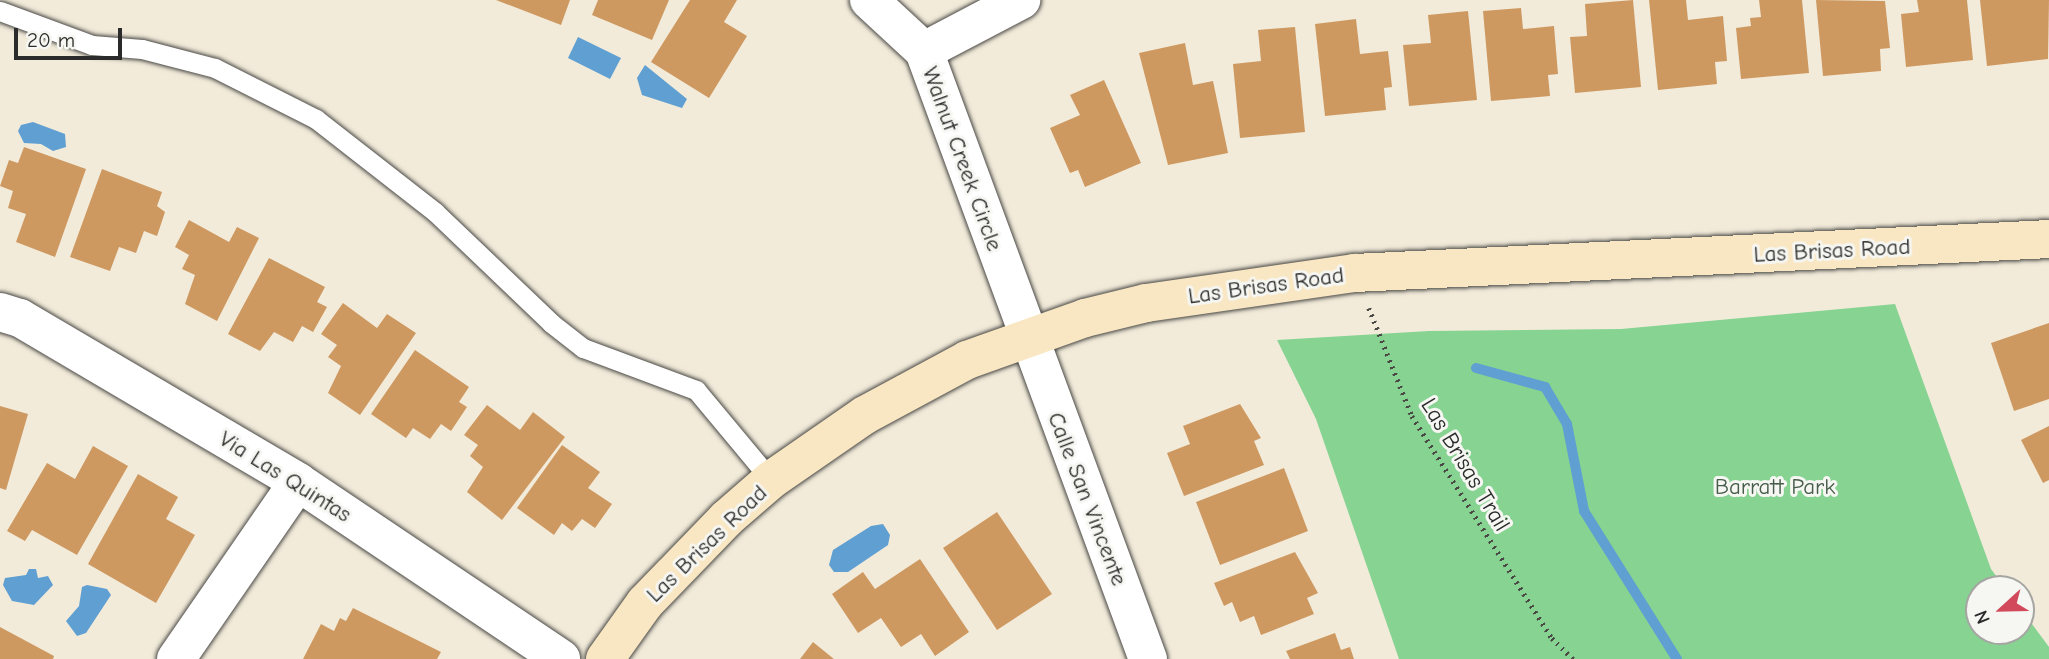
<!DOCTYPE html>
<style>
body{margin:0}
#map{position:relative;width:2049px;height:659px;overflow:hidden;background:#f2ebda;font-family:"Comic Neue",sans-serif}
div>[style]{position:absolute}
.green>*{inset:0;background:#86d392}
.water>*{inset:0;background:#609fd2}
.stream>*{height:10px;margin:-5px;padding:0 5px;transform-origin:5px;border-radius:5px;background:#609fd2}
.building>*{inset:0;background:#ce9961}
.path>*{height:4.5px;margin-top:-2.25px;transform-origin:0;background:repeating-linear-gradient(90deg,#494845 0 2px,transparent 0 7px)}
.roads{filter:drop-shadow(0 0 2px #494845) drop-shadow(0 0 2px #494845)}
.lane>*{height:19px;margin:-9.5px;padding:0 9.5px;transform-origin:9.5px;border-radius:9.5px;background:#fff}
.street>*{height:38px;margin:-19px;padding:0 19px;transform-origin:19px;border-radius:19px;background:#fff}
.secondary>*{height:38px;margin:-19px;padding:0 19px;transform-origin:19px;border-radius:19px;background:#f9e7c3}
span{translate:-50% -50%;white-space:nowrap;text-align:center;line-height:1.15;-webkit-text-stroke:6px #f6f6f2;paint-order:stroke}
.street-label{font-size:23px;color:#2b2b2b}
.park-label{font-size:23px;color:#465d4a}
.north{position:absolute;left:1965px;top:575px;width:70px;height:70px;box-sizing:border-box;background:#f6f6f2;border:2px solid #a5a5a2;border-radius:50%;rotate:248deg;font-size:19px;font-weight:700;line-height:28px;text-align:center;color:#2b2b2b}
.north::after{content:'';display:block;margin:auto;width:24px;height:32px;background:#d1495b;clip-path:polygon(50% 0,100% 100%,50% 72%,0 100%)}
.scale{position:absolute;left:14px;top:28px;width:108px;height:32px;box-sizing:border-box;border:4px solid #2b2b2b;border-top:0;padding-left:9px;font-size:21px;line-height:24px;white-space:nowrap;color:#2b2b2b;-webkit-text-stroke:5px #f6f6f2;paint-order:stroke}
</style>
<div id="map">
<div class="green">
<i style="clip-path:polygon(1895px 304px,1991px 569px,2006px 589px,1979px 589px,1979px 631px,2021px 631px,2021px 609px,2049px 647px,2049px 659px,1399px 659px,1316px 419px,1277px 340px,1429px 331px,1621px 329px)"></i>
</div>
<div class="water">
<i style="clip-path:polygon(578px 37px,621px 58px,610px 79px,568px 58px)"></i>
<i style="clip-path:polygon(645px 65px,687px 99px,682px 108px,642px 95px,637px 78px)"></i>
<i style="clip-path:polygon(33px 122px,65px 134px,66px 147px,53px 151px,41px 144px,24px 143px,18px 131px,21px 125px)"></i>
<i style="clip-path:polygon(883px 524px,890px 535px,888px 545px,848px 572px,834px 572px,829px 565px,833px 550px,871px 526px)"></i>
<i style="clip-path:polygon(29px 569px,36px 569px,38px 578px,48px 576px,53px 585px,34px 605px,12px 601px,3px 585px,5px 578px,26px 575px)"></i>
<i style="clip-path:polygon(87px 585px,107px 589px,111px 595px,86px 633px,77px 636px,66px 621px,79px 606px,82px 587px)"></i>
</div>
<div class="stream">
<i style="left:1476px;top:368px;width:72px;rotate:15.4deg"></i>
<i style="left:1545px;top:387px;width:43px;rotate:59.3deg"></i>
<i style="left:1567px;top:424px;width:89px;rotate:78.9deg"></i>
<i style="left:1584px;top:511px;width:175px;rotate:57.9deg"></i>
</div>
<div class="building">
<i style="clip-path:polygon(496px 0,570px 0,561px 25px)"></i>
<i style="clip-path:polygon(598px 0,669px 0,652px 40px,592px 15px)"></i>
<i style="clip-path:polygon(690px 0,737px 0,724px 22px,747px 36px,709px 98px,651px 62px)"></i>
<i style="clip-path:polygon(1633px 0,1641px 87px,1575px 93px,1570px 37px,1587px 36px,1585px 4px)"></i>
<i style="clip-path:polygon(1649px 0,1686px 0,1688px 20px,1723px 16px,1727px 61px,1715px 62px,1717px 84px,1658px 90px)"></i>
<i style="clip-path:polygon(1759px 0,1802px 0,1809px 73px,1741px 79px,1736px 28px,1751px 26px,1750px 18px,1761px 17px)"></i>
<i style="clip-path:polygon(1816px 0,1885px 1px,1890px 48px,1880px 49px,1881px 71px,1823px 76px)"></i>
<i style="clip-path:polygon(1917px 0,1967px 0,1973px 60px,1906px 67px,1901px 14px,1919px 12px)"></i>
<i style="clip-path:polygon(1980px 0,2049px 0,2048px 59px,1987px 66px)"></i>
<i style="clip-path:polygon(1521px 8px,1523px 29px,1554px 26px,1558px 74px,1548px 75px,1550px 96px,1491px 101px,1483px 11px)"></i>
<i style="clip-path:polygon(1468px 11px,1477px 100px,1409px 106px,1403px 45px,1431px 43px,1428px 15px)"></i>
<i style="clip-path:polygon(1356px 19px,1360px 54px,1388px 51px,1392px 87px,1384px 88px,1386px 110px,1325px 116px,1315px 24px)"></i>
<i style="clip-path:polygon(1295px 27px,1305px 132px,1240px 138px,1233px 64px,1261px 61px,1258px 30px)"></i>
<i style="clip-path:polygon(1185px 43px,1193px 85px,1213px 81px,1228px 153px,1168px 165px,1139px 53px)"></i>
<i style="clip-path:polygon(1104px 80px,1141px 163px,1085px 187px,1078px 170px,1070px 173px,1050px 128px,1080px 115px,1070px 95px)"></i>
<i style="clip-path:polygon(24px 147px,86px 169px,55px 257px,16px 242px,26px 214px,8px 208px,13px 191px,0 186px,9px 160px,18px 163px)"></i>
<i style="clip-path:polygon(102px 169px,162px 192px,157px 206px,165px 212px,157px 236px,144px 231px,136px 253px,119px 247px,110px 271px,70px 257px)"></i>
<i style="clip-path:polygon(189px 220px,229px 242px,237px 227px,259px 238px,217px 321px,185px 304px,195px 275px,182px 269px,189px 255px,175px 247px)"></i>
<i style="clip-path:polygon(269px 258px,325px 287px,317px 302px,327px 307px,313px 332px,302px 326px,293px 342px,274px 332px,260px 351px,228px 334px)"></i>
<i style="clip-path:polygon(343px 303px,377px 328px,387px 314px,416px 333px,360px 415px,328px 393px,341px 366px,328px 357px,337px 345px,321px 334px)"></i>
<i style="clip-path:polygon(2049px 323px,2049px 399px,2014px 411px,1991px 343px)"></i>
<i style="clip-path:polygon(415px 350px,469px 387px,459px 402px,467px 407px,451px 431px,441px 424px,430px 439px,413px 428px,406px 438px,371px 414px)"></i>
<i style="clip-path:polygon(1240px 404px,1261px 438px,1254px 441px,1264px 465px,1184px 496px,1167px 453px,1190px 444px,1183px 426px)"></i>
<i style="clip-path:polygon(487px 405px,520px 430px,533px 412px,565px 437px,502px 520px,467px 492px,483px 467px,470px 456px,478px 445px,464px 435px)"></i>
<i style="clip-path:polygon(0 406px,28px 414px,6px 490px,0 488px)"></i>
<i style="clip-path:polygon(2049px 426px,2049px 480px,2043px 483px,2021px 440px)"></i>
<i style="clip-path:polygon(562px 445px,600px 472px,588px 488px,612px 504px,595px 528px,582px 519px,572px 531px,562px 523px,554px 535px,517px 508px)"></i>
<i style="clip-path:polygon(93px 446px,128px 466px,77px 555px,32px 530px,25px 541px,7px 531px,47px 463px,75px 479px)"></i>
<i style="clip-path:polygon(1284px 468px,1308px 531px,1220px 565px,1196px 502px)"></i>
<i style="clip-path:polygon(138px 474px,178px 497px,166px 519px,195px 535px,156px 603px,88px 564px)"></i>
<i style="clip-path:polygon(997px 512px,1052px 594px,997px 630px,943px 548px)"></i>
<i style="clip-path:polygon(1295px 552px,1318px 593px,1307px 598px,1314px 614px,1261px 635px,1254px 616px,1240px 622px,1232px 602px,1224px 606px,1214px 583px)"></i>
<i style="clip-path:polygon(920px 559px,969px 632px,935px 656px,921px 634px,901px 647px,881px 618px,858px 633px,832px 594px,863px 572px,875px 589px)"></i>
<i style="clip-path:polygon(353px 608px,441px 652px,437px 659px,303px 659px,321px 624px,334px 631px,340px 618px,346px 621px)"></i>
<i style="clip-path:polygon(0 627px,54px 656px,53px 659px,0 659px)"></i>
<i style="clip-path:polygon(1335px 633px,1341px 650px,1350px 647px,1354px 659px,1290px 659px,1286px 651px)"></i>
<i style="clip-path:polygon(813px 642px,834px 659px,800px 659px)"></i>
</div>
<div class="path">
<i style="left:1369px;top:308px;width:116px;rotate:68.3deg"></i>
<i style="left:1412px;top:416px;width:262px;rotate:57.8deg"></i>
<i style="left:1552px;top:638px;width:30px;rotate:45deg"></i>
</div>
<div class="roads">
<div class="lane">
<i style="left:0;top:11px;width:98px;rotate:20.3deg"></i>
<i style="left:92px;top:45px;width:50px;rotate:4.6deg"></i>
<i style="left:142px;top:49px;width:75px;rotate:14.6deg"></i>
<i style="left:215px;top:68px;width:113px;rotate:26.8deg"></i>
<i style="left:316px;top:119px;width:151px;rotate:38deg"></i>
<i style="left:435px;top:212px;width:161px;rotate:43.7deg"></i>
<i style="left:551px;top:323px;width:41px;rotate:38deg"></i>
<i style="left:583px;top:348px;width:121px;rotate:20.4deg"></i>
<i style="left:696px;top:390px;width:117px;rotate:50.2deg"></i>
</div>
<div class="street">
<i style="left:869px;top:0;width:75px;rotate:42.8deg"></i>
<i style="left:924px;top:51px;width:648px;rotate:69.78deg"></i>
<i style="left:924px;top:51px;width:110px;rotate:-27.7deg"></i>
<i style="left:0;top:312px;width:21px;rotate:17deg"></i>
<i style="left:20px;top:318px;width:323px;rotate:30.5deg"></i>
<i style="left:298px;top:482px;width:317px;rotate:33.9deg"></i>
<i style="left:176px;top:659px;width:215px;rotate:-55.4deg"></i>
</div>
<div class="secondary">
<i style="left:605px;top:659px;width:69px;rotate:-54.5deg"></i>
<i style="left:645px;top:603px;width:117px;rotate:-46deg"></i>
<i style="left:726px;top:519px;width:60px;rotate:-40.9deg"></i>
<i style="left:771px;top:480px;width:114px;rotate:-34.7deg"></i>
<i style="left:865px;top:415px;width:116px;rotate:-28.3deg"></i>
<i style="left:967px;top:360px;width:125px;rotate:-19.6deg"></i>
<i style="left:1085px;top:318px;width:63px;rotate:-13.8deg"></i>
<i style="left:1146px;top:303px;width:211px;rotate:-8.2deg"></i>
<i style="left:1355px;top:273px;width:695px;rotate:-2.8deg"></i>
</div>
</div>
<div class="street-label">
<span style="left:962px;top:159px;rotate:70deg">Walnut Creek Circle</span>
<span style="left:1832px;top:251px;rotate:-3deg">Las Brisas Road</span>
<span style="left:1266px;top:286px;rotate:-8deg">Las Brisas Road</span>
<span style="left:1465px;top:465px;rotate:59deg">Las Brisas Trail</span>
<span style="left:285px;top:477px;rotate:32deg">Via Las Quintas</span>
<span style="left:1087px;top:499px;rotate:69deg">Calle San Vincente</span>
<span style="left:707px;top:544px;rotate:-44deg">Las Brisas Road</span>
</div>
<div class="park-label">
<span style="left:1775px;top:487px">Barratt Park</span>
</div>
<div class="north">N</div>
<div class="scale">20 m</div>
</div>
